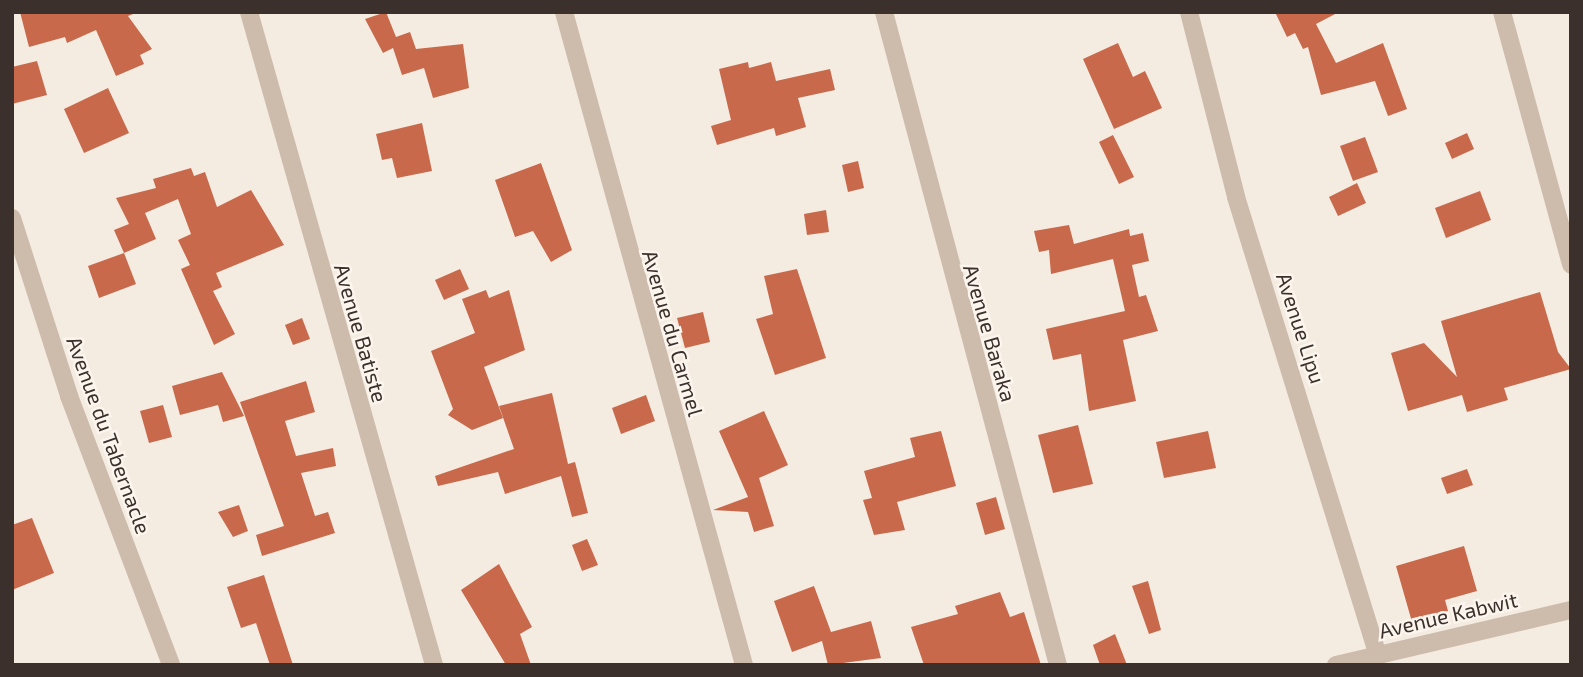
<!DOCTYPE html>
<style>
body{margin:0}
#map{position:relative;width:1583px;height:677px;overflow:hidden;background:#f4ebe1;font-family:"Exo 2",sans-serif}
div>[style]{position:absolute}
.building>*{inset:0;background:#c8694b}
.minor>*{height:18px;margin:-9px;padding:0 9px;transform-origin:9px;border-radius:9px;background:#cdbbac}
span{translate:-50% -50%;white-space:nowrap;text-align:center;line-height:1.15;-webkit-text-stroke:5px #fbf5ee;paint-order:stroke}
.street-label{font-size:21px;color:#3b302b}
.frame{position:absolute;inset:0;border:14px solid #3b302b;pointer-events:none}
</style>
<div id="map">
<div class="building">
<i style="clip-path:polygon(20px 12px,138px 12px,128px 16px,152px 49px,140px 55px,144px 64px,116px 76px,96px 30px,67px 43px,65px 37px,29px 47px)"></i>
<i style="clip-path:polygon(386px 12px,396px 37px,410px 32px,416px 49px,463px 44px,469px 88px,433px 98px,424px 68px,402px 75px,393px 48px,383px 53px,365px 19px)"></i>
<i style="clip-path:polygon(1275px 12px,1339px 12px,1316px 24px,1336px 63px,1383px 43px,1407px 109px,1388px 116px,1375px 81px,1321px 95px,1308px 47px,1303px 49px,1295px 33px,1287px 37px)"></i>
<i style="clip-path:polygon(1118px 43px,1133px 77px,1145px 71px,1162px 108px,1114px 129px,1083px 59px)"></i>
<i style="clip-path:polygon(37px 61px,47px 95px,12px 104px,12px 67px)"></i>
<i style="clip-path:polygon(748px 62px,749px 68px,771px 62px,776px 81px,830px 69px,835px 90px,798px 98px,806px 127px,776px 136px,774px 128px,717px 145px,711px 126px,731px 120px,719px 69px)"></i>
<i style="clip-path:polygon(108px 88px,129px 133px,84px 153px,64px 109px)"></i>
<i style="clip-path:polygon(422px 123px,432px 171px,397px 178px,392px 158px,382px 160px,376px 134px)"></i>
<i style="clip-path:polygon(1467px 133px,1474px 149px,1452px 159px,1445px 143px)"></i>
<i style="clip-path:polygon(1113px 135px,1134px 177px,1119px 184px,1099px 142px)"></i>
<i style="clip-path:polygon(1365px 137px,1378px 172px,1353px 181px,1340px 146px)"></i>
<i style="clip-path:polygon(858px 161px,864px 188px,848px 192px,842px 165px)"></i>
<i style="clip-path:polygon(541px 163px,572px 250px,551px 262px,533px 231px,515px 237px,495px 180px)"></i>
<i style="clip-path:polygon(191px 168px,194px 176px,205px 172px,217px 207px,251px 190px,284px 245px,216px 273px,222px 287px,213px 291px,235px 334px,214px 345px,181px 269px,190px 265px,178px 240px,191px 234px,178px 199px,145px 213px,156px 239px,124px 253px,114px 230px,129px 224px,116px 198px,156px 188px,153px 179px)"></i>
<i style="clip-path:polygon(1357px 183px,1366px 203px,1338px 216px,1329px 197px)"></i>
<i style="clip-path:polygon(1480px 191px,1491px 220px,1446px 238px,1435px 208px)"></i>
<i style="clip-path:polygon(826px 210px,829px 232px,807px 235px,804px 214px)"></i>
<i style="clip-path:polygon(1069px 225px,1074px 244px,1129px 229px,1130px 236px,1143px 233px,1149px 261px,1132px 265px,1139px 297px,1146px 295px,1158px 331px,1123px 340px,1136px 401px,1089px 411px,1081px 354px,1053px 360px,1046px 329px,1125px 311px,1113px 259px,1051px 274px,1049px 250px,1039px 252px,1034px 231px)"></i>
<i style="clip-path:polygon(124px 253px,136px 284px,99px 298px,88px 266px)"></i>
<i style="clip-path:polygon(460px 269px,469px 289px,444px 300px,435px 280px)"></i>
<i style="clip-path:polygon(797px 269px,826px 358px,775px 375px,756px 319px,773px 314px,764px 276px)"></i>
<i style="clip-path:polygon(486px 290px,489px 298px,509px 290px,525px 350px,484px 367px,503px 418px,472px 430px,448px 415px,453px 409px,431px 351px,475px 333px,462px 299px)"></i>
<i style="clip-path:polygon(1540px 292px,1558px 352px,1571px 369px,1504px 388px,1508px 400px,1467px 412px,1462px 395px,1408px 411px,1391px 353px,1424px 343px,1457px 377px,1441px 321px)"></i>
<i style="clip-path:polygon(703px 312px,710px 342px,685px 348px,677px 318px)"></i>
<i style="clip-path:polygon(302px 318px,310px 339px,293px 345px,285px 325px)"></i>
<i style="clip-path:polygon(222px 372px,244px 416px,223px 422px,218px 405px,180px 415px,172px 386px)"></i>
<i style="clip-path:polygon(306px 381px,315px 412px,285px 421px,296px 456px,333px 448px,336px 466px,301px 473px,315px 516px,328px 512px,335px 533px,262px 556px,256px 535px,284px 526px,240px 402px)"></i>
<i style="clip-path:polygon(552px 393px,568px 464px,575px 462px,588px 513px,572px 517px,561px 476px,505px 494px,498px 472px,438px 486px,435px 476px,514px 449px,499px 406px)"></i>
<i style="clip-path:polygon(646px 395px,655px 421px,621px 434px,612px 408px)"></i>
<i style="clip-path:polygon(163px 405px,172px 437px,149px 443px,140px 411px)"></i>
<i style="clip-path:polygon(764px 411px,788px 465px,759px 478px,774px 526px,754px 532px,748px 512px,713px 510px,748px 497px,719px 431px)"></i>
<i style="clip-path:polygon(1078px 425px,1093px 484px,1053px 493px,1038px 435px)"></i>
<i style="clip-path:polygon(941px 431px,956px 486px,897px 502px,905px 530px,874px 535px,863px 500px,872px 498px,864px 471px,915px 457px,910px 438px)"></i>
<i style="clip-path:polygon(1208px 431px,1216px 468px,1164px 478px,1156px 442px)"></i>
<i style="clip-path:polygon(1467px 469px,1473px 485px,1447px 494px,1441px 478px)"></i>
<i style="clip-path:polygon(996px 497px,1005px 529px,985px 535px,976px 503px)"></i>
<i style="clip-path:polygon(239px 505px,248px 531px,233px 537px,218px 512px)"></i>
<i style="clip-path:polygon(32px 518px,54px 573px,12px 590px,12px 525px)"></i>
<i style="clip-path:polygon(587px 539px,598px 565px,582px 571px,572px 545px)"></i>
<i style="clip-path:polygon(1464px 546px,1477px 591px,1445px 600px,1448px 611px,1412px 622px,1396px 566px)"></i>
<i style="clip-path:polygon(499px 564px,532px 627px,520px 634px,531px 665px,506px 665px,461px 590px)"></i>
<i style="clip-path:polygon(264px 575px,277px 616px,293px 665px,270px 665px,256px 623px,241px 628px,227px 587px)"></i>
<i style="clip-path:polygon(1148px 581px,1161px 630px,1149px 634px,1132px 586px)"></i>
<i style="clip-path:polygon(814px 586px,831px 632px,871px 621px,881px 658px,828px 665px,822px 641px,792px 652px,774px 601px)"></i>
<i style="clip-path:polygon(1000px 592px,1010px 617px,1024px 612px,1041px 665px,924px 665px,911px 627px,958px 614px,955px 606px)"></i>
<i style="clip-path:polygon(1115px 634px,1127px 665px,1100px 665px,1093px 645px)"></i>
</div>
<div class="minor">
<i style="left:249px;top:12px;width:679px;rotate:74.18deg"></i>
<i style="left:564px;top:12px;width:677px;rotate:74.59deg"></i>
<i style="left:884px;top:12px;width:676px;rotate:75.08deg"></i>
<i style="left:1189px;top:12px;width:191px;rotate:75.7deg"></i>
<i style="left:1236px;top:197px;width:480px;rotate:72.8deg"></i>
<i style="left:1502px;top:12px;width:262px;rotate:74.7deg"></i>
<i style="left:12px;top:218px;width:187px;rotate:72.2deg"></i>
<i style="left:69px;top:396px;width:288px;rotate:69.2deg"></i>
<i style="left:1336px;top:665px;width:241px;rotate:-13.2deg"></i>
</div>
<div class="street-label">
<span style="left:1301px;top:328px;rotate:72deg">Avenue Lipu</span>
<span style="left:361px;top:333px;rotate:74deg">Avenue Batiste</span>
<span style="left:673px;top:333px;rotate:74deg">Avenue du Carmel</span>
<span style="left:990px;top:333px;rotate:74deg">Avenue Baraka</span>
<span style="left:109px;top:435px;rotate:70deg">Avenue du Tabernacle</span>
<span style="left:1448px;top:615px;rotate:-13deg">Avenue Kabwit</span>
</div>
<div class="frame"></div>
</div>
